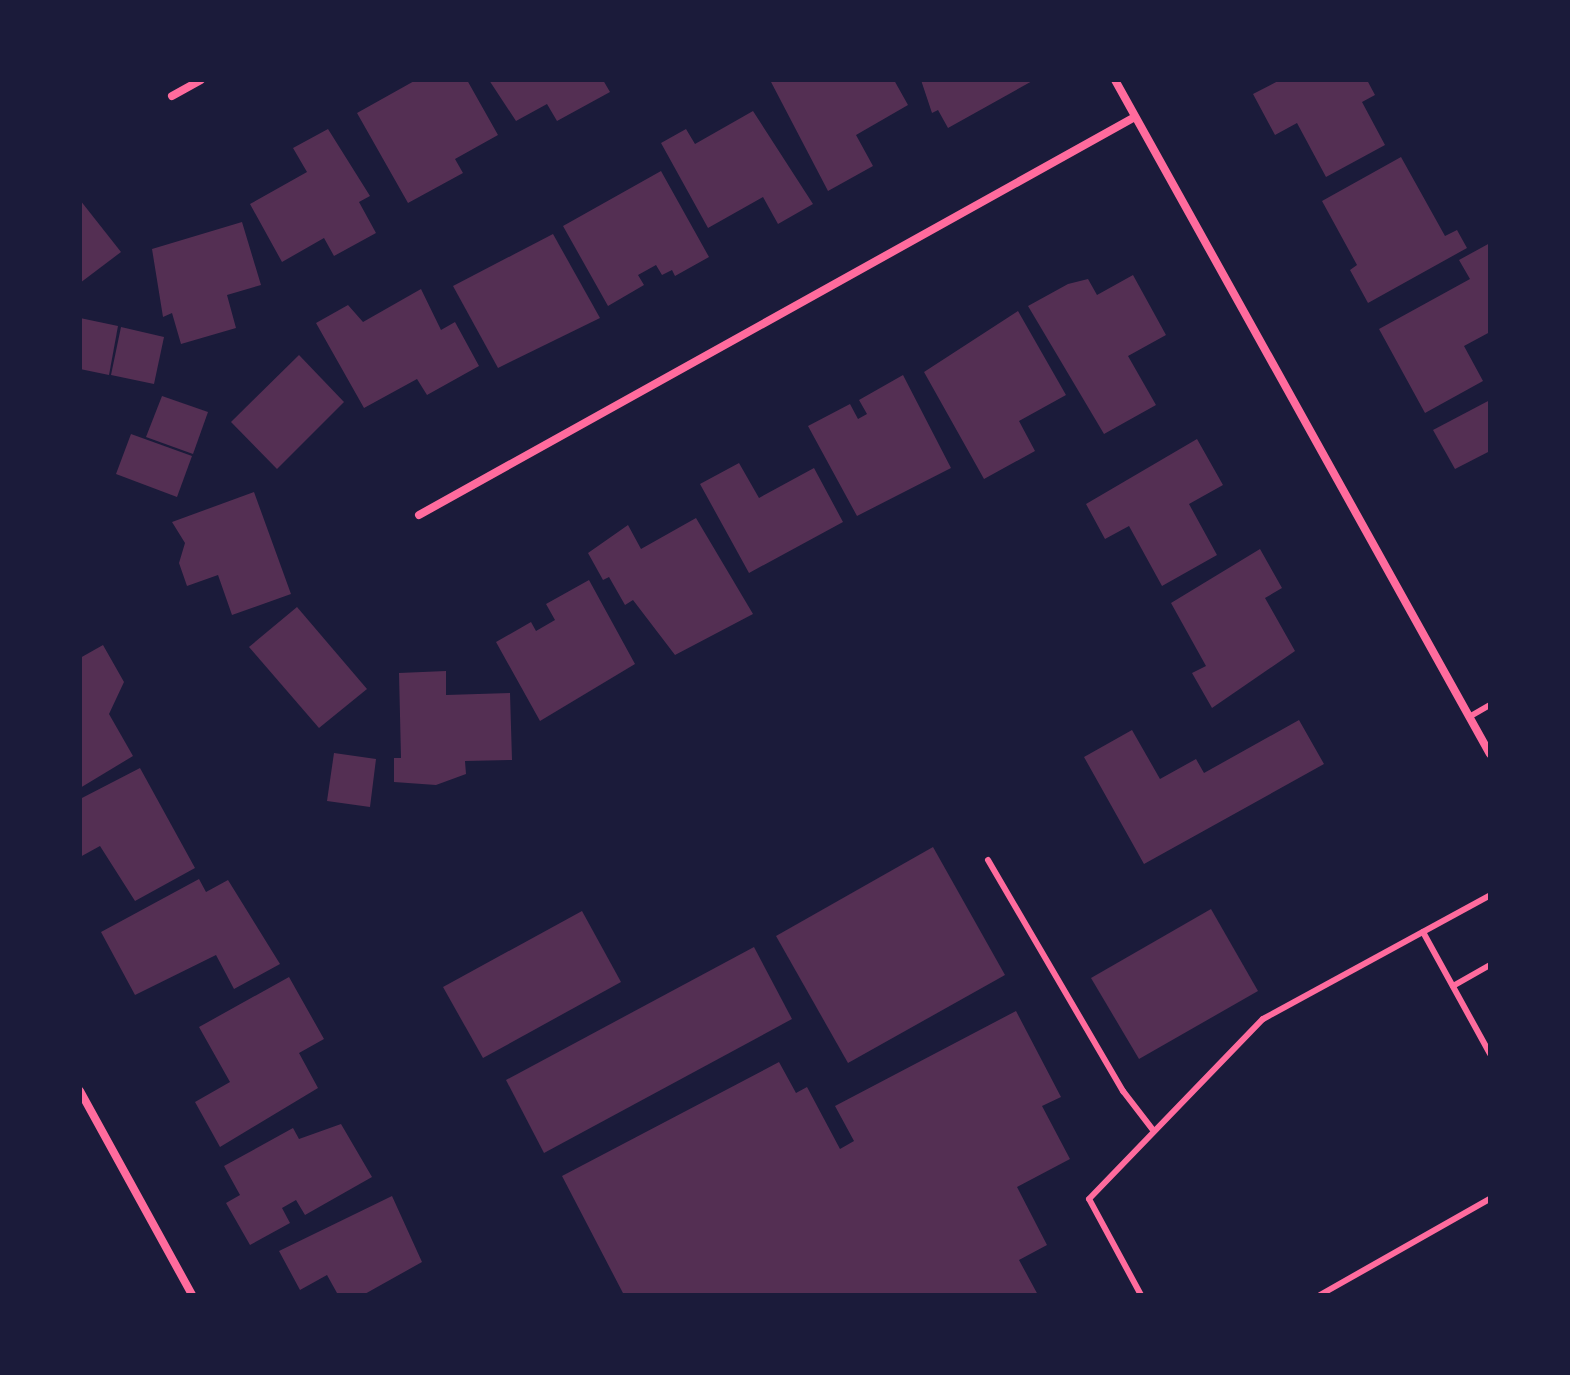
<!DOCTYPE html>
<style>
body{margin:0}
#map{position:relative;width:1570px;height:1375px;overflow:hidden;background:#1b1b3a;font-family:"Alegreya Sans",sans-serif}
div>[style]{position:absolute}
.building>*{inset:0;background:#542f53}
.service>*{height:6px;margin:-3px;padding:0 3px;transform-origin:3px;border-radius:3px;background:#ff6b9d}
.minor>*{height:8px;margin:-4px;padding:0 4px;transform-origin:4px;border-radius:4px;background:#ff6b9d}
span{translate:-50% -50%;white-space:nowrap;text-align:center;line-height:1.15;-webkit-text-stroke:8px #1b1b3a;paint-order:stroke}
.frame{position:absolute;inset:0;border:82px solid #1b1b3a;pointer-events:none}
</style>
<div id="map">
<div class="building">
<i style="clip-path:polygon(416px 80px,467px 80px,498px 135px,455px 159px,463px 173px,408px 203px,357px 113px)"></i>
<i style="clip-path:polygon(489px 80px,603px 80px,610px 92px,557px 121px,547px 104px,516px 121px)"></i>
<i style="clip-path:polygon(770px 80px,894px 80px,908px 105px,856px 135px,873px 166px,828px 191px)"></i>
<i style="clip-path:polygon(921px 80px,1034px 80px,948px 128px,938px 110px,932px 113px)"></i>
<i style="clip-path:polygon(1280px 80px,1367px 80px,1375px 95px,1362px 102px,1385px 145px,1326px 177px,1297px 123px,1275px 135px,1253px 94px)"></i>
<i style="clip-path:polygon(753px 111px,813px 204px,778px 224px,763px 197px,708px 228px,661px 143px,686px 129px,695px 144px)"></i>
<i style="clip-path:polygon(328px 129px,370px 196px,359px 202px,376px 233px,334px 256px,324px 238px,282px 262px,250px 204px,307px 172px,293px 148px)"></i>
<i style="clip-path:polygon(1401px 157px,1445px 236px,1457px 230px,1467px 248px,1368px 303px,1350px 270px,1357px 265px,1322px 201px)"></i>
<i style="clip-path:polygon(661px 171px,709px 257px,675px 276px,672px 270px,662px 275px,656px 265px,638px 275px,644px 285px,608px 306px,563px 226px)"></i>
<i style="clip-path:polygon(80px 200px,121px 252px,80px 283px)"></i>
<i style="clip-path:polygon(242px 222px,261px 285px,227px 295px,236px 328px,181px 344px,172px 313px,163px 317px,152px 249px)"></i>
<i style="clip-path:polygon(553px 234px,600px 318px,498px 368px,453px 286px)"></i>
<i style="clip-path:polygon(1490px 243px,1490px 332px,1464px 346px,1483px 381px,1425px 413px,1379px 329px,1470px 279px,1459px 260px)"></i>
<i style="clip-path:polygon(1133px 275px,1166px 335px,1128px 356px,1156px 405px,1104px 434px,1028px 306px,1068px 284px,1088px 279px,1097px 295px)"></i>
<i style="clip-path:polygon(421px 289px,441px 330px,455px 322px,479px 366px,427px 395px,417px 379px,364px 408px,316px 323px,348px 305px,363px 322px)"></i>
<i style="clip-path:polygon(1018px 311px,1066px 395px,1019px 421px,1035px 451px,984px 479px,924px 372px)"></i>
<i style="clip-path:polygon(80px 318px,118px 326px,109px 375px,80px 369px)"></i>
<i style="clip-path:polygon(121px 327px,164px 337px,154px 384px,111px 375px)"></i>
<i style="clip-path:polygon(299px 355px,344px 402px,277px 469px,231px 422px)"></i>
<i style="clip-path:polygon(903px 375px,951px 468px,857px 516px,808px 426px,850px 404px,858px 419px,867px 414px,859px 400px)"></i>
<i style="clip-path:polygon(162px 396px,208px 412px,193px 454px,146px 437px)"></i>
<i style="clip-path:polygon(1490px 400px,1490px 451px,1455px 469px,1433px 430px)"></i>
<i style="clip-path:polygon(131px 434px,192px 456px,177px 497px,116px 474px)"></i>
<i style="clip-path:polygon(1197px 439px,1223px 485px,1189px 504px,1217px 555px,1162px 586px,1129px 526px,1105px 539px,1086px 504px)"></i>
<i style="clip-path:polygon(739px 463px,759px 498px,814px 468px,843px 522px,749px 573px,700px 484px)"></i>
<i style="clip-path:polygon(254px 492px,291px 594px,232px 615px,218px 575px,187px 586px,179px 563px,185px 543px,172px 522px)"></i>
<i style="clip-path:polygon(696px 518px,753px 614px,675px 655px,633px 600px,625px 605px,609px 577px,603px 580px,588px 553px,628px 525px,641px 549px)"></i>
<i style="clip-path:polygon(1260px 549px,1282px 588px,1265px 598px,1295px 651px,1212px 708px,1192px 673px,1206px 666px,1171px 603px)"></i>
<i style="clip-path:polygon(589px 580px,635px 664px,540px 721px,496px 642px,531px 622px,536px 631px,555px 620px,546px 604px)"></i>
<i style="clip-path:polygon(297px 607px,367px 689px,319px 728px,249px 647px)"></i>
<i style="clip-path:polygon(103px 645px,124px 682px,109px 714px,133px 756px,80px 788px,80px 658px)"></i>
<i style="clip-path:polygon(446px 671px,446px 695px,510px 693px,512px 760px,465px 761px,466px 774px,436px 785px,394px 782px,394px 758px,401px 758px,399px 673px)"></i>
<i style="clip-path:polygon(1299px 720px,1324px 764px,1144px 864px,1084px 757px,1132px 730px,1160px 779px,1196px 759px,1204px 773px)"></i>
<i style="clip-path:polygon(334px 753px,376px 759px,370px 807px,327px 801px)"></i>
<i style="clip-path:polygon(140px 768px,195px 868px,135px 901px,100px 846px,80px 857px,80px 799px)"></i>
<i style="clip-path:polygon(933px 847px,1005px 975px,848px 1063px,776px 936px)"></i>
<i style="clip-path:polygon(199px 879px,206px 892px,228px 880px,280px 964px,234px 989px,216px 955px,135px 995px,101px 932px)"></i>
<i style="clip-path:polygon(1211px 909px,1258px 991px,1139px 1059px,1091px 978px)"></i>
<i style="clip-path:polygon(582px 911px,621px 982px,483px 1058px,443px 987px)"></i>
<i style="clip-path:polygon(754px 947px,792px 1019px,544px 1153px,506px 1080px)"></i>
<i style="clip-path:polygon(289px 977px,324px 1039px,299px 1053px,318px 1088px,220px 1147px,195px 1102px,230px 1082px,199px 1027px)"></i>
<i style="clip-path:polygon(1016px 1011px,1061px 1097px,1042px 1106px,1070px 1159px,1017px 1187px,1047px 1245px,1019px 1260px,1038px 1295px,624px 1295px,562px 1176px,779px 1062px,796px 1093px,807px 1087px,840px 1149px,854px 1141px,835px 1106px)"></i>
<i style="clip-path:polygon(341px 1124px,372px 1177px,305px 1215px,296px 1200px,282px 1208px,290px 1223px,250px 1245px,226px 1203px,240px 1195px,224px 1166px,293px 1128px,299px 1139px)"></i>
<i style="clip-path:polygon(392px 1196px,422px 1262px,363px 1295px,337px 1293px,327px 1275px,300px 1290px,279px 1251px)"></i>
</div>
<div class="service">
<i style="left:1469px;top:717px;width:24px;rotate:-30deg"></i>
<i style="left:988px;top:860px;width:268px;rotate:59.7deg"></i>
<i style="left:1123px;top:1091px;width:49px;rotate:52.4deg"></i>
<i style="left:1423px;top:932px;width:139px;rotate:61.2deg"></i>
<i style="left:1453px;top:986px;width:43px;rotate:-29.6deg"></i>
<i style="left:1141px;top:1295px;width:109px;rotate:-118.4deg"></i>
<i style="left:1089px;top:1199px;width:250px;rotate:-46deg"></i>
<i style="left:1263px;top:1019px;width:259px;rotate:-28.6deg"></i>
<i style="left:1320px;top:1295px;width:195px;rotate:-29.5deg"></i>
</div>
<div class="minor">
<i style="left:1115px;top:80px;width:771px;rotate:60.91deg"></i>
<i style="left:172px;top:96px;width:33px;rotate:-29deg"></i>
<i style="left:419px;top:515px;width:819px;rotate:-29.07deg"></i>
<i style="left:80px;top:1091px;width:233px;rotate:61.2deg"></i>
</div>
<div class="frame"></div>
</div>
